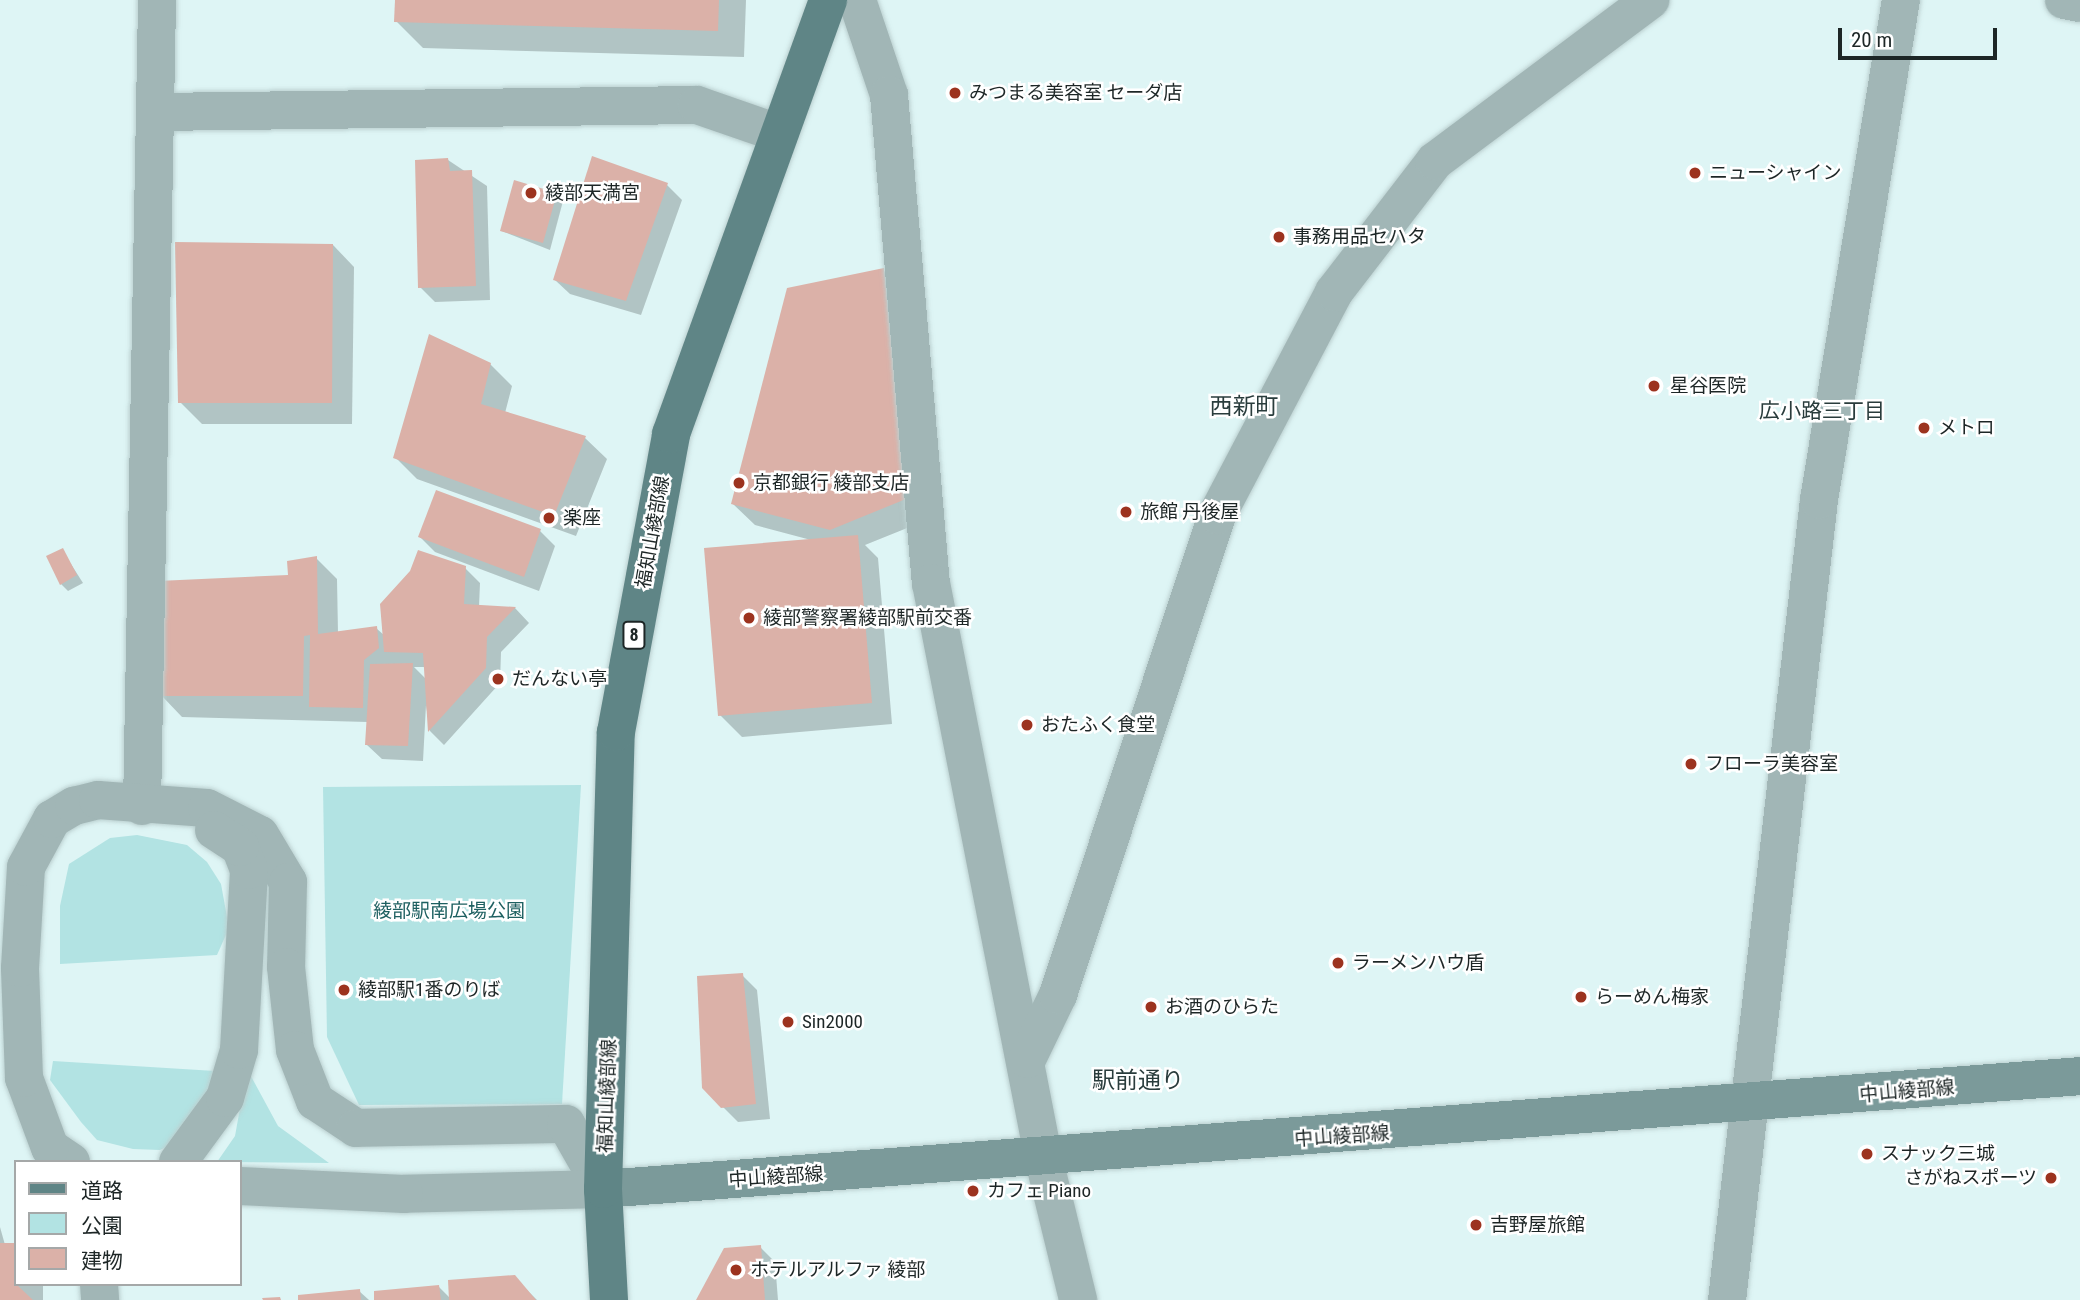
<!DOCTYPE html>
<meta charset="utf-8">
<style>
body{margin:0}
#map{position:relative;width:2080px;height:1300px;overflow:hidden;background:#def5f5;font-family:"Roboto Condensed","Noto Sans JP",sans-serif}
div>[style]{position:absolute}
.green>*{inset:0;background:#b2e3e3}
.shadow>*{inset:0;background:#0003}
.building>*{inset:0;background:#dbb1a8}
.roads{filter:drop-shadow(0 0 2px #bbd0d0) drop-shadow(0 0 2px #bbd0d0)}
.street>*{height:38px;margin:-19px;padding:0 19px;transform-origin:19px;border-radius:19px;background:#a1b6b6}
.secondary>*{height:38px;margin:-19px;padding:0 19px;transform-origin:19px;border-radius:19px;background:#7b9a9a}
.primary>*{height:38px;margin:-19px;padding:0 19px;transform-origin:19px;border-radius:19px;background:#5f8586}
.dots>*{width:19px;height:19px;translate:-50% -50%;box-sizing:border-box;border:4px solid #fff;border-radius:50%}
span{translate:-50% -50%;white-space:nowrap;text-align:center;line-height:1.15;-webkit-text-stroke:5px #fff;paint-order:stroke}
.shield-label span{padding:2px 5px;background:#fff;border:2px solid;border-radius:5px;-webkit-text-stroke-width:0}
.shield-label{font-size:18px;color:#1d2626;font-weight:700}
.poi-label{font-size:19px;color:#1d2626}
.left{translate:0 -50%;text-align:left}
.right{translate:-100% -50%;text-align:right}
.street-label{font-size:19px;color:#1d2626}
.park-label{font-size:19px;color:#1e6061}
.neighbourhood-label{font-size:21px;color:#293c3c}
.quarter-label{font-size:23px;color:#293c3c}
.legend{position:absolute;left:14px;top:1160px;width:228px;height:126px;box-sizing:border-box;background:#fff;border:2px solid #a5a8a8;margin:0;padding:9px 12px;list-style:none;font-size:21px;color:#1d2626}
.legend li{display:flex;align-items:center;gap:14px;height:35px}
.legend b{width:35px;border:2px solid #a5a8a8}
.scale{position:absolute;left:1838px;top:28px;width:159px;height:32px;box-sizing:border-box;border:4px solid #1d2626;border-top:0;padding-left:9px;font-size:21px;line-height:24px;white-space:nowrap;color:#1d2626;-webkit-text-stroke:5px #fff;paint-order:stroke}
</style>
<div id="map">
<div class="green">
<i style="clip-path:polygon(581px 785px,562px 1104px,359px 1105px,327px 1037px,323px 787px)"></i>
<i style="clip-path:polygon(137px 835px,187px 845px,207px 862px,221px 884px,229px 928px,217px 955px,60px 964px,60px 906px,69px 864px,110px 838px)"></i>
<i style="clip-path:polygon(53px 1061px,215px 1071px,215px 1100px,186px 1138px,160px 1150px,133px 1149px,97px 1140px,81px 1122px,50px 1080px)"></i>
<i style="clip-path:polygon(247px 1069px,278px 1126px,329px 1163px,217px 1162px,235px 1136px)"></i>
</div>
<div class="shadow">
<i style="clip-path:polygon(396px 0,746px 0,744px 57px,423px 48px,396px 21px)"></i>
<i style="clip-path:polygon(448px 160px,487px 186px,490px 300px,435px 302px,420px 287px)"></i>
<i style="clip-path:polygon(667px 185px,682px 200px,641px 315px,570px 294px,555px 280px)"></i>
<i style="clip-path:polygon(556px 194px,563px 201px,550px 250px,502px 231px)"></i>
<i style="clip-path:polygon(333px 245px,354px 267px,352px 424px,202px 424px,180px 402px)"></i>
<i style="clip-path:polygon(883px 270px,904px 291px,927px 520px,865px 545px,878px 558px,892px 724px,742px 737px,720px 715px,811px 540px,755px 525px,733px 504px)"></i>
<i style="clip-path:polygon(490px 364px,512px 386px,505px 413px,585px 438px,607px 459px,576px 536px,417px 479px,395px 457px)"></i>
<i style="clip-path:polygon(540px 531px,555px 546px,539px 591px,435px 552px,420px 537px)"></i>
<i style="clip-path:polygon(62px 550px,83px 583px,68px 591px,61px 584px)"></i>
<i style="clip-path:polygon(evenodd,316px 558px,337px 579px,338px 633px,376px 628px,385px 636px,465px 568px,480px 583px,479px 607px,515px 608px,529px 623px,501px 652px,500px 683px,444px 745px,430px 731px,426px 705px,423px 761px,382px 759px,367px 745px,368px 722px,182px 717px,161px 695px,316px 558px,414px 667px,426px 667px,427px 680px,414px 667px)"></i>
<i style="clip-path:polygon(742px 975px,757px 990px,770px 1119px,738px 1122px,723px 1107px)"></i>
<i style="clip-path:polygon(0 1227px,16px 1284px,43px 1284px,43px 1300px,0 1300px)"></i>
<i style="clip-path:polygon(760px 1247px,775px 1262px,778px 1300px,698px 1300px,725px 1249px)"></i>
<i style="clip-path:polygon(514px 1277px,537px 1300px,376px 1300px,439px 1287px,451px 1299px)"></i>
<i style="clip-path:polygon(359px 1291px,369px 1300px,300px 1300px)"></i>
</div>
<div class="building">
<i style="clip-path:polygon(395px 0,719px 0,718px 31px,394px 22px)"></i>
<i style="clip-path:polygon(592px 156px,668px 183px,626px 301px,553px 280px)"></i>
<i style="clip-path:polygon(448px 158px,450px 171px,472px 170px,476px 286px,418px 288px,415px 160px)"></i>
<i style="clip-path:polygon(514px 180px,557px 193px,543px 243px,500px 231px)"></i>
<i style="clip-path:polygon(175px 242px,333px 244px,332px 403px,178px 403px)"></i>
<i style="clip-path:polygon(884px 268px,906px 499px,830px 530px,731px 504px,787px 288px)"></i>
<i style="clip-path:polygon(429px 334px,491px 363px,481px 404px,586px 436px,554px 516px,393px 458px)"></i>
<i style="clip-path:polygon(436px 490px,541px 529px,524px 577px,418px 537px)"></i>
<i style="clip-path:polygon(858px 535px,872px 703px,718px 716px,704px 548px)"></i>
<i style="clip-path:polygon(63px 548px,77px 575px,60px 585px,46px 556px)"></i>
<i style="clip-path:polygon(418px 550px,466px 566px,464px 604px,516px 607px,487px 637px,486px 668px,428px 732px,423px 653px,384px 652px,380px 604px,410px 571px)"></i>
<i style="clip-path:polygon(317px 556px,318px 634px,377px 626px,379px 648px,364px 660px,363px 708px,309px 707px,310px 635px,304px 636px,303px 696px,159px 696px,158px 581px,288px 575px,287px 561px)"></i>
<i style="clip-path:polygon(413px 663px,408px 746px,365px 745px,370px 664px)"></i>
<i style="clip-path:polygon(743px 973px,756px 1104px,721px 1108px,702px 1088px,697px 976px)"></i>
<i style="clip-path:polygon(0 1243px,16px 1243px,16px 1284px,33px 1300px,0 1300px)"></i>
<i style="clip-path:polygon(761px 1245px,765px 1300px,696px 1300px,724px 1248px)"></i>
<i style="clip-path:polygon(515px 1275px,536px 1300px,449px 1300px,448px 1280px)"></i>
<i style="clip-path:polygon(439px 1285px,441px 1300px,374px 1300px,374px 1291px)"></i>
<i style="clip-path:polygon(360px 1289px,361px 1300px,298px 1300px,298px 1295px)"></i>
<i style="clip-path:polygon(280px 1297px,281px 1300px,263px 1300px,262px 1298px)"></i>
</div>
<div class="roads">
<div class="street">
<i style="left:857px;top:0;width:100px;rotate:71.4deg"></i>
<i style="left:889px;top:95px;width:490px;rotate:85.1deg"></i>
<i style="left:931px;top:583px;width:588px;rotate:78.92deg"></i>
<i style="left:1044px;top:1160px;width:144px;rotate:76.3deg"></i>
<i style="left:2064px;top:0;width:16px;rotate:11deg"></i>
<i style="left:155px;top:112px;width:542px;rotate:-0.74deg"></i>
<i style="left:697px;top:105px;width:83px;rotate:19.1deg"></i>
<i style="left:142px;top:806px;width:806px;rotate:-88.93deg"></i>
<i style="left:1027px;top:1059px;width:71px;rotate:-64.2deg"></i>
<i style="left:1058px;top:995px;width:506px;rotate:-71.67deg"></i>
<i style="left:1217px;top:515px;width:252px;rotate:-62.3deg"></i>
<i style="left:1334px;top:292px;width:165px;rotate:-52.4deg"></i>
<i style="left:1435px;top:161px;width:269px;rotate:-36.8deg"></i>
<i style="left:71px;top:1162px;width:25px;rotate:-146deg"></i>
<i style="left:50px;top:1148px;width:75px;rotate:-110.4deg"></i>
<i style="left:24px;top:1078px;width:110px;rotate:-92.1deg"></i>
<i style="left:20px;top:968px;width:101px;rotate:-86.6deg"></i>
<i style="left:26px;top:867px;width:55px;rotate:-61.6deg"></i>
<i style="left:52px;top:819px;width:26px;rotate:-31deg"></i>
<i style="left:74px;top:806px;width:25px;rotate:-14deg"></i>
<i style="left:98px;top:800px;width:109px;rotate:4.2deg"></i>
<i style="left:207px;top:808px;width:59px;rotate:27deg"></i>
<i style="left:260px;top:835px;width:55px;rotate:59.2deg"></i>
<i style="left:288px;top:882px;width:85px;rotate:91.3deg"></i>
<i style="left:286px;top:967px;width:83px;rotate:83.8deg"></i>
<i style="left:295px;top:1050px;width:55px;rotate:68.6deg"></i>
<i style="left:315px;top:1101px;width:49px;rotate:33.4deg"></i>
<i style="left:356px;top:1128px;width:210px;rotate:-1.1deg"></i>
<i style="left:566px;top:1124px;width:75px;rotate:60.4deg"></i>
<i style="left:603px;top:1189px;width:199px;rotate:178.6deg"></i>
<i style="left:404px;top:1194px;width:164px;rotate:-177.2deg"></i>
<i style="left:178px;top:1162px;width:79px;rotate:-53.7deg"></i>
<i style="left:225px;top:1098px;width:50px;rotate:-73.7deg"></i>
<i style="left:239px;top:1050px;width:180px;rotate:-86.8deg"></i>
<i style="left:249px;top:870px;width:25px;rotate:-111deg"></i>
<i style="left:240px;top:847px;width:31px;rotate:-147deg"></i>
<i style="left:99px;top:1284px;width:16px;rotate:86deg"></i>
<i style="left:1727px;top:1300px;width:805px;rotate:-83.44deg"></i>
<i style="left:1819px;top:500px;width:507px;rotate:-80.69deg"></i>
</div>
<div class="secondary">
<i style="left:603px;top:1189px;width:1481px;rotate:-4.37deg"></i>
</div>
<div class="primary">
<i style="left:609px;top:1300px;width:111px;rotate:-93.1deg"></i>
<i style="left:603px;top:1189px;width:457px;rotate:-88.4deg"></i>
<i style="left:616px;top:732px;width:303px;rotate:-79.5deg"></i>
<i style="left:671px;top:434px;width:462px;rotate:-70.1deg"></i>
</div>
</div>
<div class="dots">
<i style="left:955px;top:93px;background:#9c331f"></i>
<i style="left:1695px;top:173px;background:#9c331f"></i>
<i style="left:531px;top:193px;background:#9c331f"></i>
<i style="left:1279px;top:237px;background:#9c331f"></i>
<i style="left:1654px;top:386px;background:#9c331f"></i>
<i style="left:1924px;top:428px;background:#9c331f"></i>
<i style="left:739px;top:483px;background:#9c331f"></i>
<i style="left:1126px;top:512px;background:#9c331f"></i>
<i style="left:549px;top:518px;background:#9c331f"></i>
<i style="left:749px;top:618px;background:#9c331f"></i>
<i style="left:498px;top:679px;background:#9c331f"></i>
<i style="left:1027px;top:725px;background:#9c331f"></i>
<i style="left:1691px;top:764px;background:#9c331f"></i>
<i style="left:1338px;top:963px;background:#9c331f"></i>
<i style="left:344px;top:990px;background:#9c331f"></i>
<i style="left:1581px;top:997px;background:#9c331f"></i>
<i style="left:1151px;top:1007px;background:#9c331f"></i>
<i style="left:788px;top:1022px;background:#9c331f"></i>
<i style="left:1867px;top:1154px;background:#9c331f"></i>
<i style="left:2051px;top:1178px;background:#9c331f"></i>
<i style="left:973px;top:1191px;background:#9c331f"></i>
<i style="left:1476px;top:1225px;background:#9c331f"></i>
<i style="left:736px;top:1270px;background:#9c331f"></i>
</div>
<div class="shield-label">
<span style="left:634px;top:635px">8</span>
</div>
<div class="poi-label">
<span class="left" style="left:969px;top:93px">みつまる美容室 セーダ店</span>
<span class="left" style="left:1709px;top:173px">ニューシャイン</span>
<span class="left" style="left:545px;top:193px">綾部天満宮</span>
<span class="left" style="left:1293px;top:237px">事務用品セハタ</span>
<span class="left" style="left:1670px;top:386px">星谷医院</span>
<span class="left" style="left:1938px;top:428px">メトロ</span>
<span class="left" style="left:753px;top:483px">京都銀行 綾部支店</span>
<span class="left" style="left:1140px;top:512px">旅館 丹後屋</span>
<span class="left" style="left:563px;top:518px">楽座</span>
<span class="left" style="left:763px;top:618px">綾部警察署綾部駅前交番</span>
<span class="left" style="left:512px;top:679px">だんない亭</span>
<span class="left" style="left:1041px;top:725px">おたふく食堂</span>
<span class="left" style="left:1705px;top:764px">フローラ美容室</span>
<span class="left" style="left:1352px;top:963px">ラーメンハウ盾</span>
<span class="left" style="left:358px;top:990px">綾部駅1番のりば</span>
<span class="left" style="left:1595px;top:997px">らーめん梅家</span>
<span class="left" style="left:1165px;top:1007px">お酒のひらた</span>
<span class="left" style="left:802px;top:1022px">Sin2000</span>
<span class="left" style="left:1881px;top:1154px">スナック三城</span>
<span class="right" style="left:2037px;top:1178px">さがねスポーツ</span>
<span class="left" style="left:987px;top:1191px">カフェ Piano</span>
<span class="left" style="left:1490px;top:1225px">吉野屋旅館</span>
<span class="left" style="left:750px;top:1270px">ホテルアルファ 綾部</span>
</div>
<div class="street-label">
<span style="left:653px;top:532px;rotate:-80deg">福知山綾部線</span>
<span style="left:1907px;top:1091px;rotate:-5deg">中山綾部線</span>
<span style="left:607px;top:1096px;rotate:-88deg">福知山綾部線</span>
<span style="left:1342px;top:1136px;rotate:-4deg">中山綾部線</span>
<span style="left:776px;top:1177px;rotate:-4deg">中山綾部線</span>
</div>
<div class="park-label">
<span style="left:449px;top:911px">綾部駅南広場公園</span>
</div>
<div class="neighbourhood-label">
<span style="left:1822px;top:411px">広小路三丁目</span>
</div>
<div class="quarter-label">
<span style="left:1244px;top:407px">西新町</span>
<span style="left:1138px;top:1081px">駅前通り</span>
</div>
<ul class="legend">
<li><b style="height:9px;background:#5f8586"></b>道路</li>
<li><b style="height:19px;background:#b2e3e3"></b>公園</li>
<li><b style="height:19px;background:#dbb1a8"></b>建物</li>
</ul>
<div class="scale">20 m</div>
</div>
